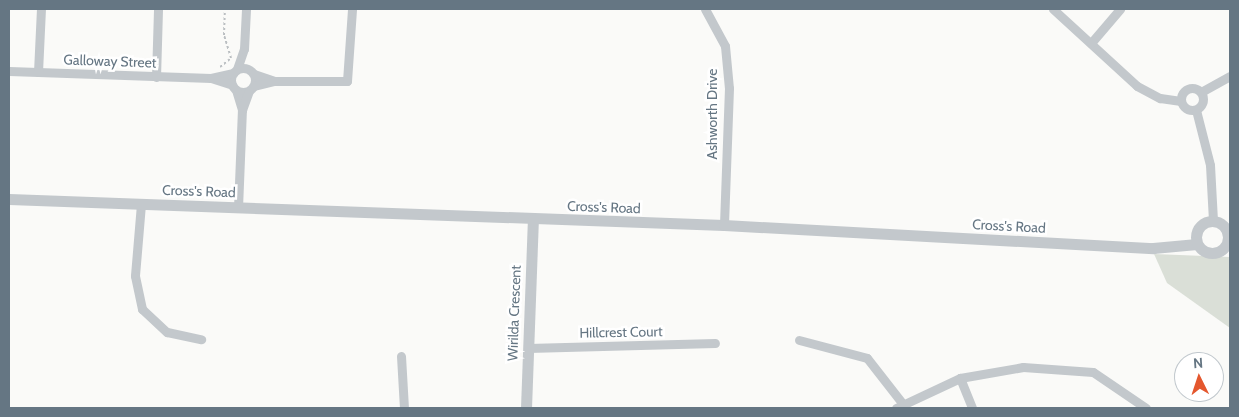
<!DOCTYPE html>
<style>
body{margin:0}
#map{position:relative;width:1239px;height:417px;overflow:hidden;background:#fafaf8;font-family:Cabin,sans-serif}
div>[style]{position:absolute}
.green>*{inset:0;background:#dadfd7}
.path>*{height:2px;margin-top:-1px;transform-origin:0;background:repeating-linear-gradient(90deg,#bbbfc2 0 2.5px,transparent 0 5px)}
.minor>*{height:9px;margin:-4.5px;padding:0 4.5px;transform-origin:4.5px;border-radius:4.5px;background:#c3c8cc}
.minor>.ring{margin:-4.5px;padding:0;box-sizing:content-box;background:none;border:9px solid #c3c8cc;border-radius:50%}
.tertiary>*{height:11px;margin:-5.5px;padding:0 5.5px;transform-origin:5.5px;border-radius:5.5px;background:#c3c8cc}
.tertiary>.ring{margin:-5.5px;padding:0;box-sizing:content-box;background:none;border:11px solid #c3c8cc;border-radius:50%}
span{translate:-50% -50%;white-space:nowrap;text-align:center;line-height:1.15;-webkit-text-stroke:5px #fff;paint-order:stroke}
.street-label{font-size:14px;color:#657683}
.frame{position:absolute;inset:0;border:10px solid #657683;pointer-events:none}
.north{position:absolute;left:1174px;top:352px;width:50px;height:50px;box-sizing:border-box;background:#fff;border:1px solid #c1c8cd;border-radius:50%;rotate:356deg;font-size:14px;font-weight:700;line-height:20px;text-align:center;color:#657683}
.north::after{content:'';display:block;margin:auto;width:18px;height:22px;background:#e4572e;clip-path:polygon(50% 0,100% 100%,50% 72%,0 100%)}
</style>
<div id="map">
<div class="green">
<i style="clip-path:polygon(1154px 254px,1230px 257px,1230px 328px,1167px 283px)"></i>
</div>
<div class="path">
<i style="left:220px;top:67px;width:14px;rotate:-39deg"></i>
<i style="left:231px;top:58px;width:24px;rotate:-107deg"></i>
<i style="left:224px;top:35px;width:26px;rotate:-88deg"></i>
</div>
<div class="minor">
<i style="left:705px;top:9px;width:42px;rotate:61.6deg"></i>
<i style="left:725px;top:46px;width:42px;rotate:84.6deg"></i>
<i style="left:729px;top:88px;width:137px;rotate:92.1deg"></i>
<i style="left:1053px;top:9px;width:114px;rotate:42.5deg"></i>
<i style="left:1137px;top:86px;width:26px;rotate:28deg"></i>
<i style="left:1160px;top:98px;width:21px;rotate:8deg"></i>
<i style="left:1091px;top:43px;width:45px;rotate:-49.5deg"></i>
<i class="ring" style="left:231px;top:68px;width:15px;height:15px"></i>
<i style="left:237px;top:69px;width:21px;rotate:-71deg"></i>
<i style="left:244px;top:49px;width:40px;rotate:-87.1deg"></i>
<i style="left:9px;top:71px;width:202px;rotate:2deg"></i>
<i style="left:211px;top:78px;width:23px;rotate:-13deg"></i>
<i style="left:38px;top:72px;width:63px;rotate:-87.3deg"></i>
<i style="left:254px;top:74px;width:21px;rotate:19deg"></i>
<i style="left:274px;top:81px;width:73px"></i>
<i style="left:347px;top:81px;width:72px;rotate:-86deg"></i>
<i style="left:156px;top:77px;width:68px;rotate:-88.3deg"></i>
<i style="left:211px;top:78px;width:22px;rotate:18deg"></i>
<i style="left:254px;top:86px;width:21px;rotate:-14deg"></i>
<i class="ring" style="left:1181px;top:88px;width:13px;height:13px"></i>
<i style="left:236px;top:90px;width:21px;rotate:73deg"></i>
<i style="left:1201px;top:92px;width:33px;rotate:-29deg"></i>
<i style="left:1196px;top:110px;width:57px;rotate:75.7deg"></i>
<i style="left:1210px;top:165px;width:56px;rotate:86.9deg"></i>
<i style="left:141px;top:204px;width:72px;rotate:94.8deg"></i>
<i style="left:135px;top:276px;width:34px;rotate:78deg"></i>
<i style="left:142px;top:309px;width:34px;rotate:43deg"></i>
<i style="left:167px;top:332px;width:35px;rotate:12deg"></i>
<i style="left:238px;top:208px;width:98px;rotate:-87.7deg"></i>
<i style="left:242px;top:110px;width:20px;rotate:-70deg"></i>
<i style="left:799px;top:340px;width:70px;rotate:14.8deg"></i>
<i style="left:867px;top:358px;width:58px;rotate:52deg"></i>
<i style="left:528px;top:348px;width:187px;rotate:-1.5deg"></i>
<i style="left:401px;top:356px;width:52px;rotate:86.7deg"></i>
<i style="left:960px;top:378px;width:32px;rotate:68deg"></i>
<i style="left:896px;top:408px;width:71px;rotate:-25.1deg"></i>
<i style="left:960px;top:378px;width:64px;rotate:-9.9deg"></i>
<i style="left:1023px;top:367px;width:70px;rotate:4.1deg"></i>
<i style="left:1093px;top:372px;width:64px;rotate:34.2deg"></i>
</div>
<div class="tertiary">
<i style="left:9px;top:199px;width:715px;rotate:2.08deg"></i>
<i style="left:724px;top:225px;width:430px;rotate:3.1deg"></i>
<i style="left:1153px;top:248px;width:44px;rotate:-5.2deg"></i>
<i class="ring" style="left:1196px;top:221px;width:21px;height:21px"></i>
<i style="left:526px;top:408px;width:188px;rotate:-87.9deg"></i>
</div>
<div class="street-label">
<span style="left:110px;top:61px;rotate:2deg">Galloway Street</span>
<span style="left:712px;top:114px;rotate:-90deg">Ashworth Drive</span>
<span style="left:199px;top:191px;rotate:2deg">Cross's Road</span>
<span style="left:604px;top:207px;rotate:2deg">Cross's Road</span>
<span style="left:1009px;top:226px;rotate:3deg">Cross's Road</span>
<span style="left:514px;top:313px;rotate:-88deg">Wirilda Crescent</span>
<span style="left:621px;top:332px;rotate:-1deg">Hillcrest Court</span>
</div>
<div class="frame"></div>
<div class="north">N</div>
</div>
